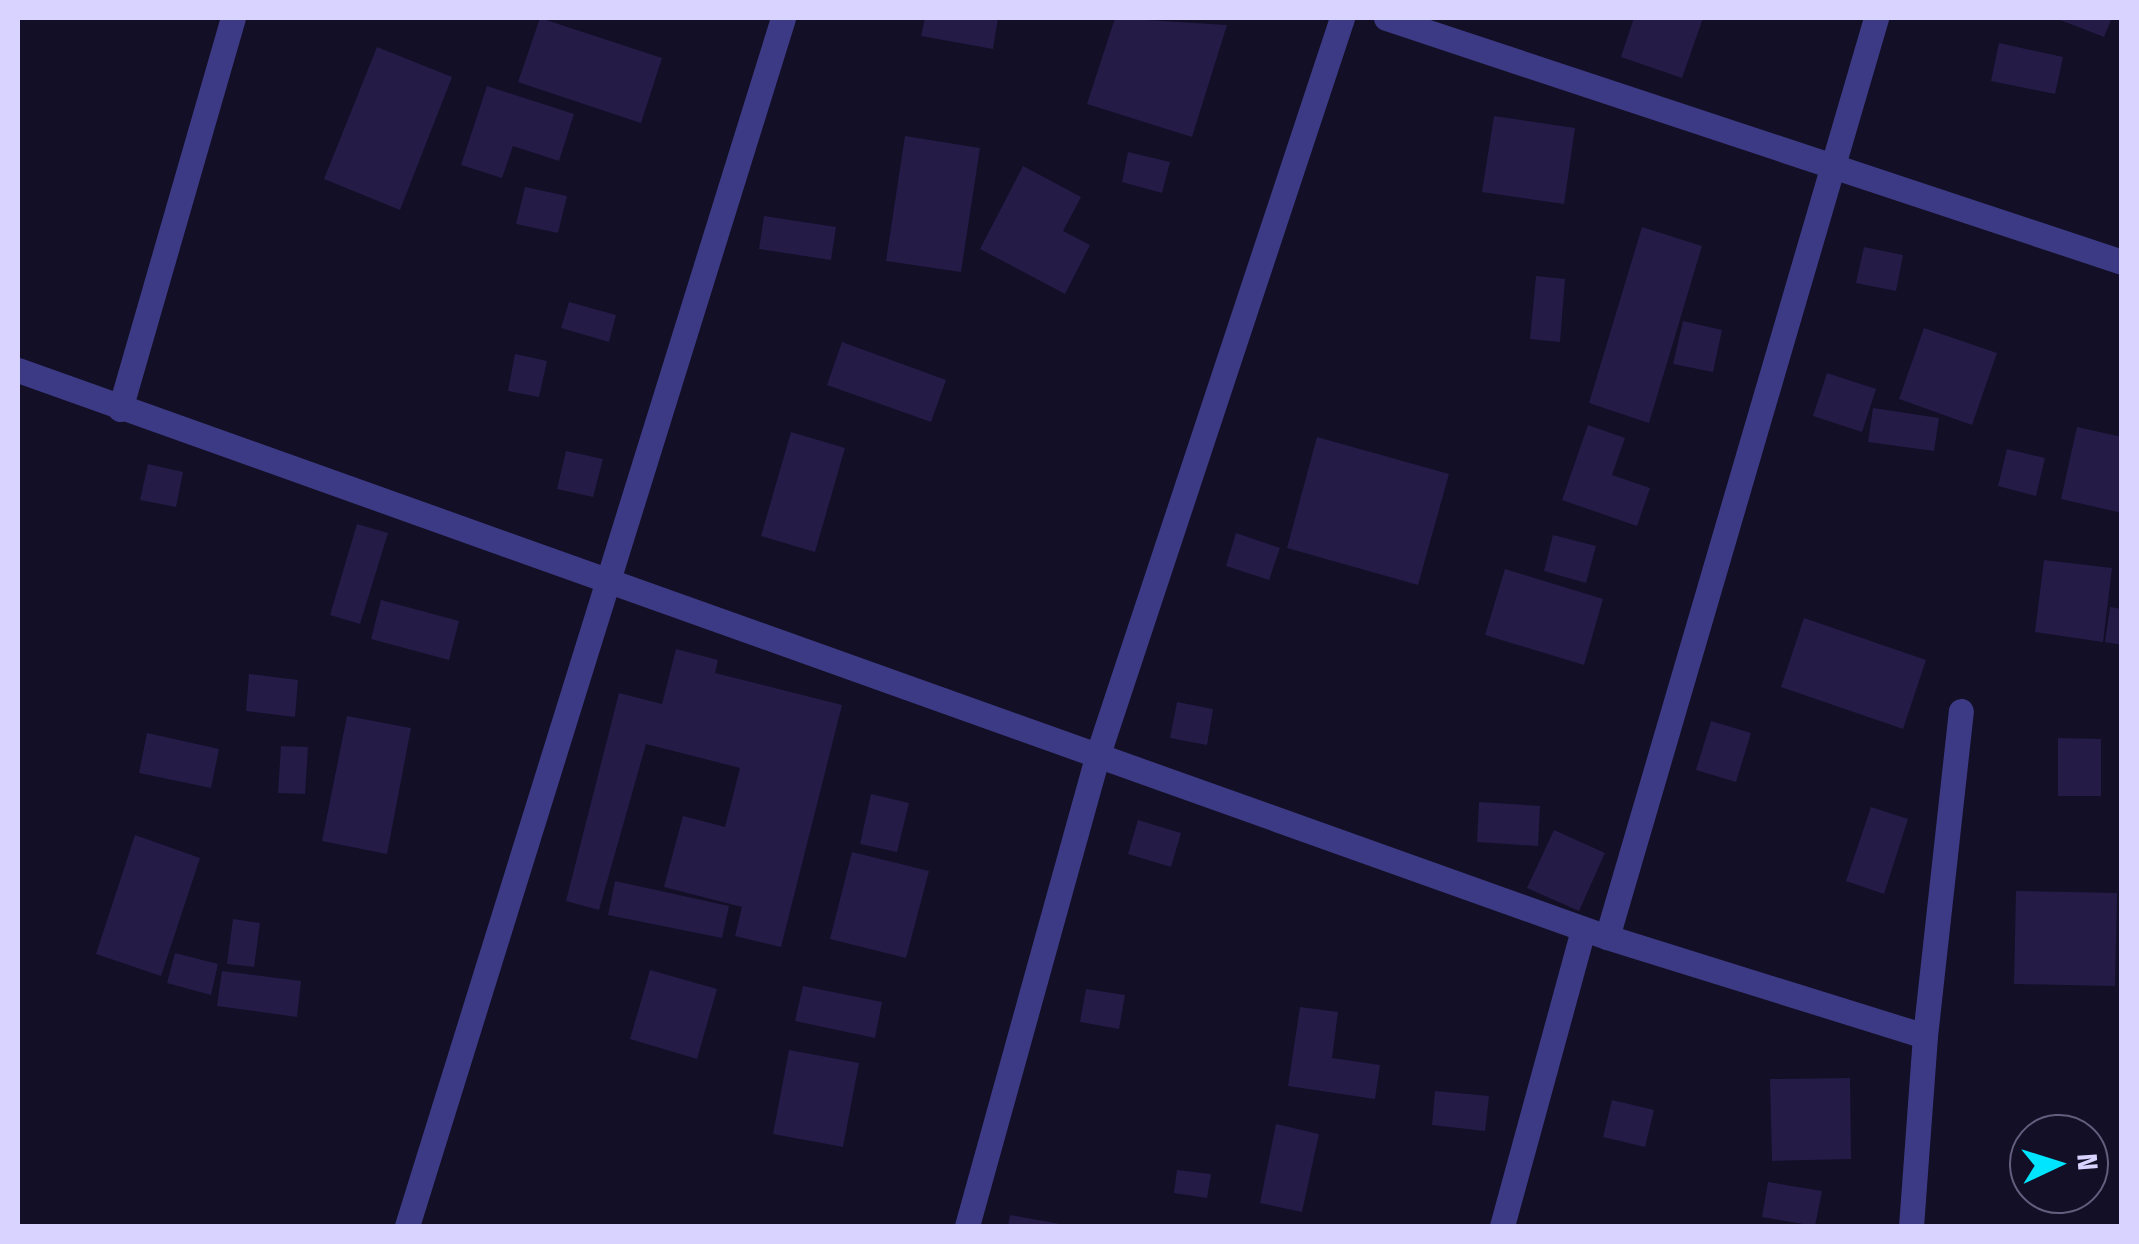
<!DOCTYPE html>
<style>
body{margin:0}
#map{position:relative;width:2139px;height:1244px;overflow:hidden;background:#130f26;font-family:"Fira Sans Condensed",sans-serif}
div>[style]{position:absolute}
.building>*{inset:0;background:#241b47}
.street>*{height:25px;margin:-12.5px;padding:0 12.5px;transform-origin:12.5px;border-radius:12.5px;background:#3d3a85}
span{translate:-50% -50%;white-space:nowrap;text-align:center;line-height:1.15;-webkit-text-stroke:10px #130f26;paint-order:stroke}
.frame{position:absolute;inset:0;border:20px solid #d9d4ff;pointer-events:none}
.north{position:absolute;left:2009px;top:1114px;width:100px;height:100px;box-sizing:border-box;background:#130f26;border:2px solid #625e7d;border-radius:50%;rotate:86deg;font-size:28px;font-weight:700;line-height:40px;text-align:center;color:#d9d4ff}
.north::after{content:'';display:block;margin:auto;width:35px;height:45px;background:#00e5ff;clip-path:polygon(50% 0,100% 100%,50% 72%,0 100%)}
</style>
<div id="map">
<div class="building">
<i style="clip-path:polygon(540px 18px,662px 58px,641px 123px,518px 82px)"></i>
<i style="clip-path:polygon(925px 18px,998px 18px,993px 49px,921px 36px)"></i>
<i style="clip-path:polygon(1115px 18px,1227px 25px,1192px 137px,1087px 104px)"></i>
<i style="clip-path:polygon(1634px 18px,1703px 18px,1682px 78px,1621px 57px)"></i>
<i style="clip-path:polygon(2055px 18px,2112px 18px,2104px 37px)"></i>
<i style="clip-path:polygon(1999px 43px,2063px 57px,2055px 94px,1991px 81px)"></i>
<i style="clip-path:polygon(377px 47px,452px 77px,400px 210px,324px 179px)"></i>
<i style="clip-path:polygon(487px 86px,574px 114px,559px 161px,513px 146px,502px 178px,461px 165px)"></i>
<i style="clip-path:polygon(1494px 116px,1575px 128px,1564px 204px,1482px 192px)"></i>
<i style="clip-path:polygon(905px 136px,980px 148px,961px 272px,886px 261px)"></i>
<i style="clip-path:polygon(1128px 152px,1170px 162px,1162px 193px,1122px 182px)"></i>
<i style="clip-path:polygon(1023px 166px,1081px 197px,1063px 231px,1090px 245px,1065px 294px,980px 249px)"></i>
<i style="clip-path:polygon(525px 187px,567px 196px,558px 233px,516px 224px)"></i>
<i style="clip-path:polygon(764px 216px,836px 227px,831px 260px,759px 249px)"></i>
<i style="clip-path:polygon(1642px 227px,1702px 246px,1649px 423px,1589px 403px)"></i>
<i style="clip-path:polygon(1864px 247px,1903px 255px,1896px 291px,1856px 283px)"></i>
<i style="clip-path:polygon(1536px 276px,1565px 279px,1560px 342px,1530px 339px)"></i>
<i style="clip-path:polygon(569px 302px,616px 315px,609px 342px,561px 328px)"></i>
<i style="clip-path:polygon(1683px 321px,1722px 330px,1713px 372px,1673px 364px)"></i>
<i style="clip-path:polygon(1924px 328px,1997px 353px,1972px 425px,1899px 399px)"></i>
<i style="clip-path:polygon(842px 342px,946px 380px,931px 422px,827px 385px)"></i>
<i style="clip-path:polygon(515px 354px,547px 361px,539px 397px,508px 391px)"></i>
<i style="clip-path:polygon(1827px 373px,1876px 389px,1862px 432px,1813px 416px)"></i>
<i style="clip-path:polygon(1873px 408px,1939px 418px,1934px 451px,1868px 442px)"></i>
<i style="clip-path:polygon(1588px 425px,1625px 438px,1612px 475px,1650px 488px,1637px 526px,1562px 500px)"></i>
<i style="clip-path:polygon(2077px 427px,2122px 437px,2122px 513px,2061px 499px)"></i>
<i style="clip-path:polygon(791px 432px,845px 448px,815px 552px,761px 536px)"></i>
<i style="clip-path:polygon(1317px 437px,1449px 474px,1418px 585px,1287px 548px)"></i>
<i style="clip-path:polygon(2007px 449px,2045px 458px,2036px 496px,1998px 486px)"></i>
<i style="clip-path:polygon(566px 451px,603px 459px,593px 497px,557px 489px)"></i>
<i style="clip-path:polygon(148px 464px,183px 472px,176px 507px,140px 500px)"></i>
<i style="clip-path:polygon(357px 524px,388px 533px,360px 624px,330px 615px)"></i>
<i style="clip-path:polygon(1236px 533px,1280px 548px,1269px 580px,1226px 566px)"></i>
<i style="clip-path:polygon(1553px 535px,1596px 546px,1586px 583px,1544px 571px)"></i>
<i style="clip-path:polygon(2044px 560px,2112px 568px,2103px 642px,2035px 632px)"></i>
<i style="clip-path:polygon(1505px 569px,1603px 599px,1584px 665px,1485px 635px)"></i>
<i style="clip-path:polygon(381px 600px,459px 621px,449px 660px,371px 639px)"></i>
<i style="clip-path:polygon(2110px 607px,2122px 609px,2122px 645px,2105px 642px)"></i>
<i style="clip-path:polygon(1804px 618px,1926px 660px,1903px 729px,1781px 687px)"></i>
<i style="clip-path:polygon(676px 649px,718px 660px,715px 673px,842px 705px,781px 947px,735px 936px,742px 907px,664px 887px,683px 816px,725px 827px,740px 768px,646px 744px,599px 910px,566px 901px,619px 693px,662px 704px)"></i>
<i style="clip-path:polygon(249px 674px,298px 680px,295px 717px,246px 711px)"></i>
<i style="clip-path:polygon(1177px 702px,1213px 709px,1207px 745px,1170px 738px)"></i>
<i style="clip-path:polygon(347px 716px,411px 728px,387px 854px,322px 841px)"></i>
<i style="clip-path:polygon(1711px 721px,1751px 733px,1736px 782px,1696px 770px)"></i>
<i style="clip-path:polygon(147px 733px,219px 749px,211px 788px,139px 773px)"></i>
<i style="clip-path:polygon(2058px 738px,2101px 739px,2101px 796px,2058px 796px)"></i>
<i style="clip-path:polygon(281px 746px,308px 747px,305px 794px,278px 793px)"></i>
<i style="clip-path:polygon(871px 794px,909px 803px,897px 852px,860px 844px)"></i>
<i style="clip-path:polygon(1479px 802px,1540px 806px,1538px 846px,1477px 842px)"></i>
<i style="clip-path:polygon(1871px 807px,1908px 819px,1884px 894px,1846px 881px)"></i>
<i style="clip-path:polygon(1138px 820px,1181px 833px,1171px 867px,1128px 854px)"></i>
<i style="clip-path:polygon(1554px 830px,1605px 853px,1579px 911px,1527px 888px)"></i>
<i style="clip-path:polygon(135px 835px,200px 858px,161px 976px,96px 954px)"></i>
<i style="clip-path:polygon(852px 852px,929px 871px,906px 958px,830px 939px)"></i>
<i style="clip-path:polygon(615px 881px,729px 906px,722px 938px,608px 915px)"></i>
<i style="clip-path:polygon(2016px 891px,2117px 893px,2115px 986px,2014px 984px)"></i>
<i style="clip-path:polygon(233px 919px,260px 923px,254px 967px,227px 964px)"></i>
<i style="clip-path:polygon(175px 953px,218px 964px,211px 995px,167px 983px)"></i>
<i style="clip-path:polygon(650px 970px,717px 989px,697px 1059px,630px 1039px)"></i>
<i style="clip-path:polygon(222px 971px,301px 981px,297px 1017px,217px 1006px)"></i>
<i style="clip-path:polygon(803px 986px,882px 1002px,875px 1038px,795px 1021px)"></i>
<i style="clip-path:polygon(1086px 989px,1125px 995px,1119px 1029px,1080px 1022px)"></i>
<i style="clip-path:polygon(1300px 1007px,1338px 1012px,1332px 1058px,1380px 1065px,1375px 1099px,1288px 1086px)"></i>
<i style="clip-path:polygon(789px 1050px,859px 1063px,843px 1147px,773px 1134px)"></i>
<i style="clip-path:polygon(1850px 1078px,1851px 1159px,1772px 1161px,1770px 1079px)"></i>
<i style="clip-path:polygon(1435px 1091px,1489px 1096px,1485px 1131px,1432px 1125px)"></i>
<i style="clip-path:polygon(1612px 1100px,1654px 1110px,1645px 1147px,1603px 1137px)"></i>
<i style="clip-path:polygon(1276px 1124px,1319px 1134px,1302px 1212px,1260px 1203px)"></i>
<i style="clip-path:polygon(1177px 1170px,1211px 1174px,1207px 1198px,1174px 1193px)"></i>
<i style="clip-path:polygon(1768px 1182px,1822px 1191px,1815px 1226px,1762px 1217px)"></i>
<i style="clip-path:polygon(1010px 1215px,1065px 1225px,1065px 1226px,1008px 1226px)"></i>
</div>
<div class="street">
<i style="left:1386px;top:18px;width:775px;rotate:18.34deg"></i>
<i style="left:18px;top:370px;width:1687px;rotate:19.64deg"></i>
<i style="left:1607px;top:937px;width:333px;rotate:17.3deg"></i>
<i style="left:1925px;top:1036px;width:191px;rotate:94.2deg"></i>
<i style="left:120px;top:409px;width:407px;rotate:-73.9deg"></i>
<i style="left:1607px;top:937px;width:958px;rotate:-73.68deg"></i>
<i style="left:1925px;top:1036px;width:327px;rotate:-83.7deg"></i>
<i style="left:407px;top:1226px;width:1265px;rotate:-72.71deg"></i>
<i style="left:967px;top:1226px;width:493px;rotate:-74.5deg"></i>
<i style="left:1099px;top:751px;width:772px;rotate:-71.66deg"></i>
<i style="left:1502px;top:1226px;width:308px;rotate:-74.7deg"></i>
</div>
<div class="frame"></div>
<div class="north">N</div>
</div>
